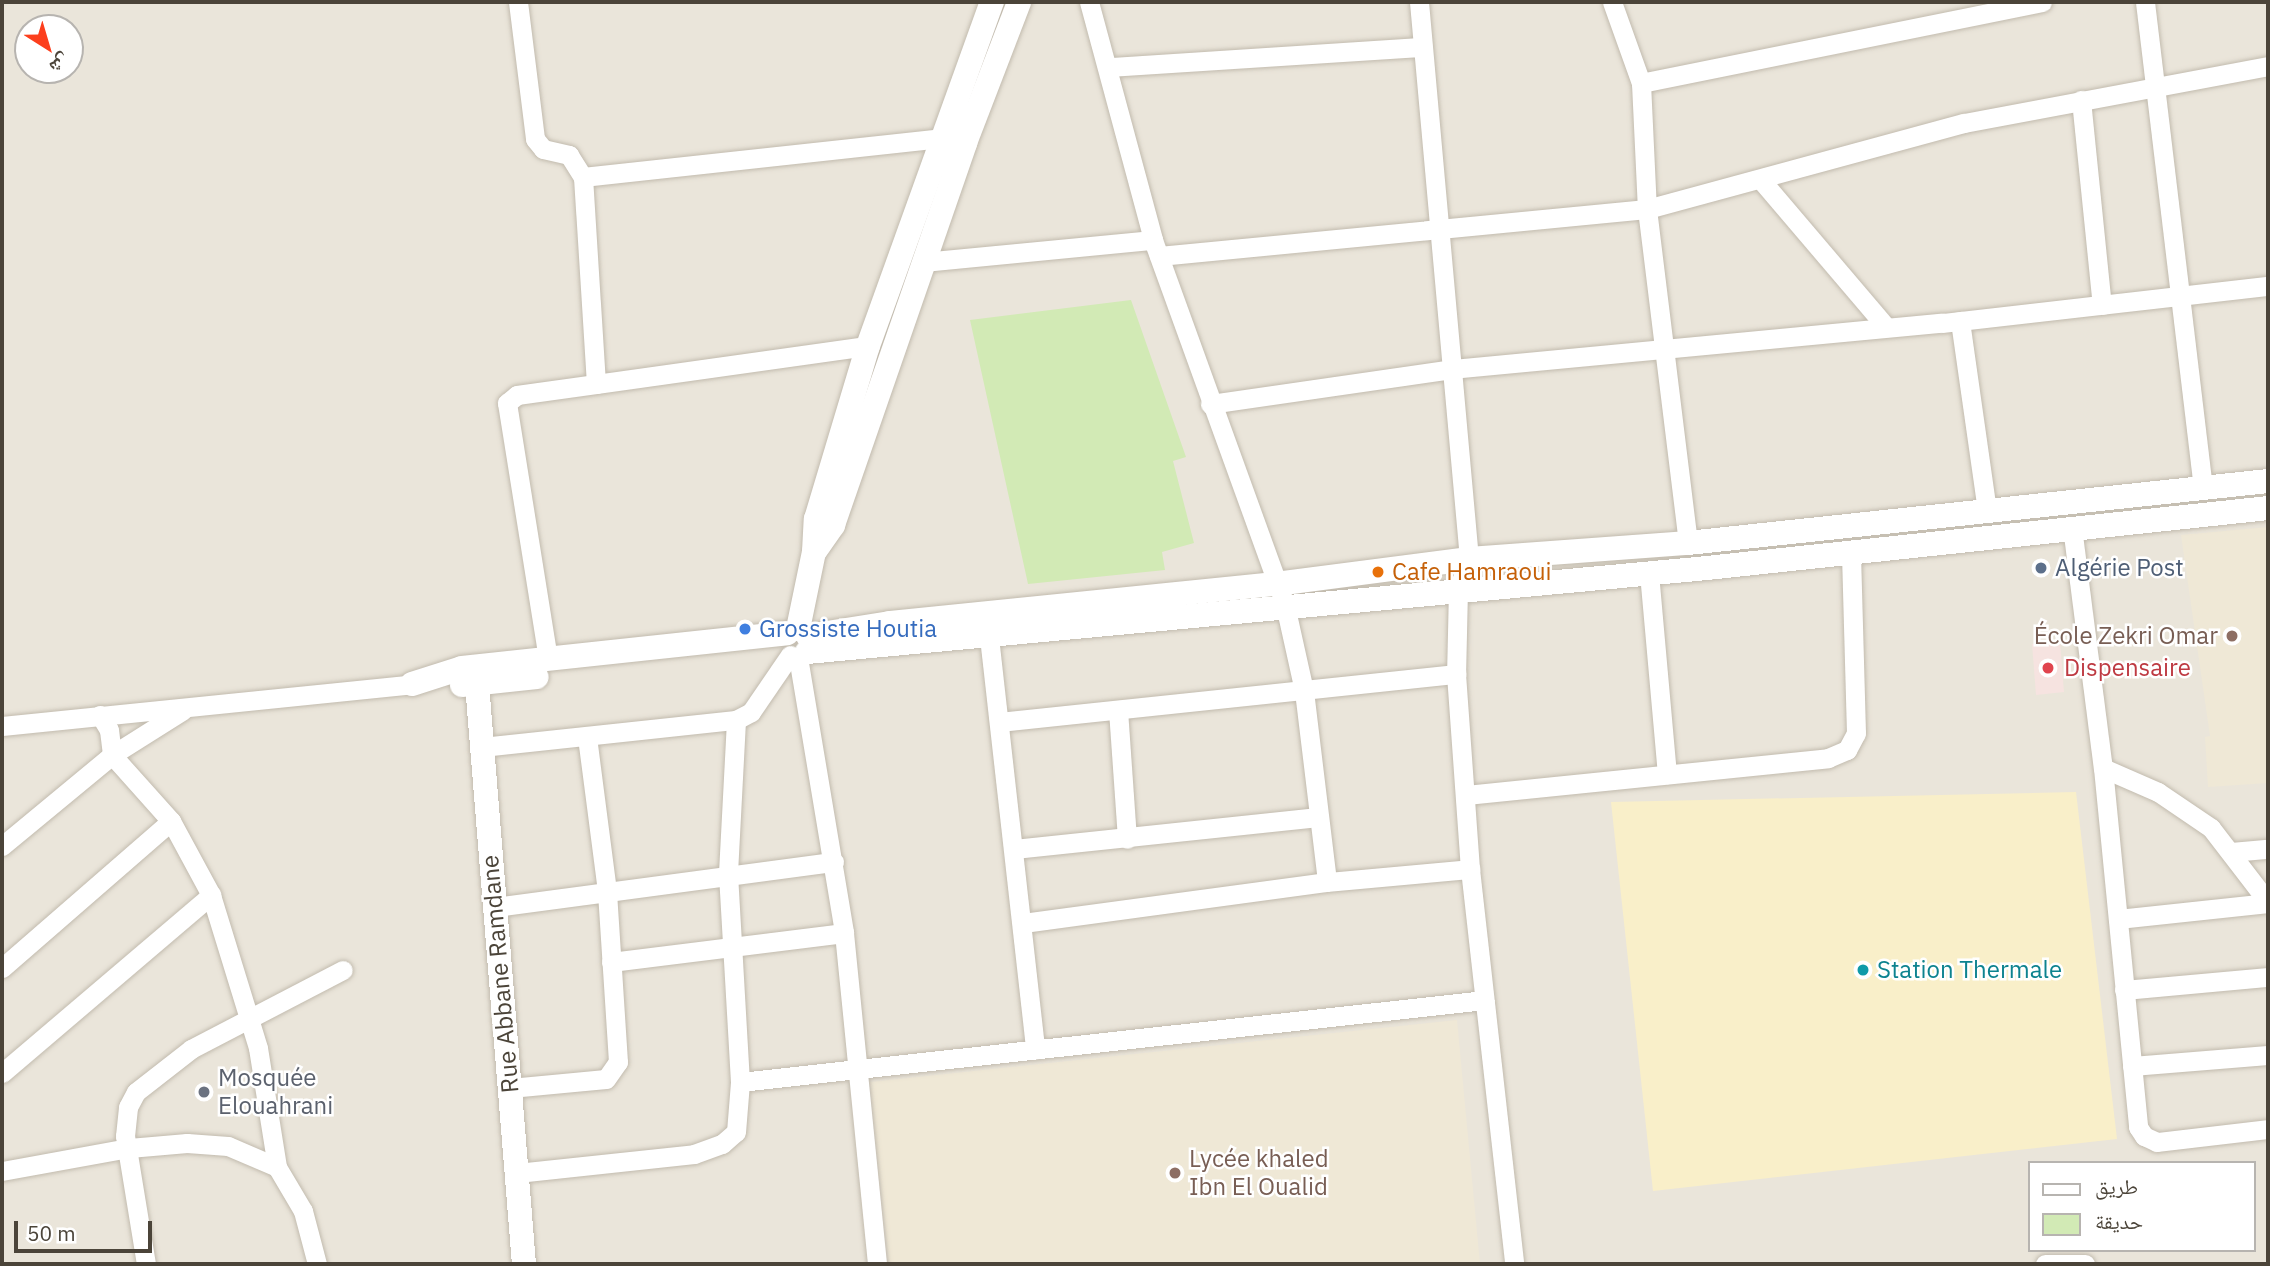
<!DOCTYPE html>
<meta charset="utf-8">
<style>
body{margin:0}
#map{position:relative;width:2270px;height:1266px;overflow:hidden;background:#f6f3ec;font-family:"IBM Plex Sans","Noto Naskh Arabic",sans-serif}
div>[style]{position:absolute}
.residential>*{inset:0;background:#eae5da}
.education>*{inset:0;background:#efe8d6}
.medical>*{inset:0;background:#f6e3e0}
.green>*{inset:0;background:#d2eab5}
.sand>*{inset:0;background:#f9efc9}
.roads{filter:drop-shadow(0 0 2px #c2bbae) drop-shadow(0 0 2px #c2bbae)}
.minor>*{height:19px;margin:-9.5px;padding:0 9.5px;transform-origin:9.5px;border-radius:9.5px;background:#fff}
.tertiary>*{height:24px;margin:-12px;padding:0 12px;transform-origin:12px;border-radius:12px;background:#fff}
.dots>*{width:19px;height:19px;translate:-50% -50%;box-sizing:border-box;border:4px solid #fff;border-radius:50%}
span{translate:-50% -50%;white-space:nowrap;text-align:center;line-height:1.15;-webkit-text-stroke:5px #fff;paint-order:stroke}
.service-label{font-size:24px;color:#4e5e75}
.left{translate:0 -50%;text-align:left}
.food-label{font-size:24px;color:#c56008}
.shop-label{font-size:24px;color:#366cbe}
.education-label{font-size:24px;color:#785e54}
.right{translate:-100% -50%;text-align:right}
.health-label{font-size:24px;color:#be3a42}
.culture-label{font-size:24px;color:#0d838f}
.street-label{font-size:24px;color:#4b4439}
.worship-label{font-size:24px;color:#5b616d}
.frame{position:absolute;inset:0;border:4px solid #4b4439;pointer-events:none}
.legend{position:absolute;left:2028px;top:1161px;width:228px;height:91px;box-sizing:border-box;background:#fff;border:2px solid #b7b4b0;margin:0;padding:9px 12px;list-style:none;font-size:21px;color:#4b4439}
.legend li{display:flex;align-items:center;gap:14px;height:35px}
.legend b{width:35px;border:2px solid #b7b4b0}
.north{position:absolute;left:14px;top:14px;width:70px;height:70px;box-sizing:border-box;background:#fff;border:2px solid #b7b4b0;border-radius:50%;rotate:143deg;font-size:19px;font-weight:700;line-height:28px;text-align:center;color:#4b4439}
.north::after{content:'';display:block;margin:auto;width:24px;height:32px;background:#fc3f1d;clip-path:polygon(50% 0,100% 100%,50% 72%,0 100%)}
.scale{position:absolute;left:14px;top:1221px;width:138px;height:32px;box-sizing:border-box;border:4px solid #4b4439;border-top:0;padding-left:9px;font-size:21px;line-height:24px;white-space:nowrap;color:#4b4439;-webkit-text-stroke:5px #fff;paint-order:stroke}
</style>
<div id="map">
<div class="residential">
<i style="clip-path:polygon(evenodd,2px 2px,2268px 2px,2268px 1264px,2px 1264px,2px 2px,28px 28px,70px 28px,70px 70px,28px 70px,28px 28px,2px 2px,2030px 1163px,2254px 1163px,2254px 1250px,2030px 1250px,2030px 1163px)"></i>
</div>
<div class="education">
<i style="clip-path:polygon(2268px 527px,2268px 783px,2208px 787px,2205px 737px,2210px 736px,2181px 535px)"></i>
<i style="clip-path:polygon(1457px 1020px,1480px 1264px,889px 1264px,870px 1082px)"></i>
</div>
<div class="medical">
<i style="clip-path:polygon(2060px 642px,2064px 692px,2036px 695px,2032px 644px)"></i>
</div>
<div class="green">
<i style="clip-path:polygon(1131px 300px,1186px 457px,1173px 461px,1194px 543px,1162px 552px,1165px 570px,1028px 584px,970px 320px)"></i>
</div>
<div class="sand">
<i style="clip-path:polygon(2076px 792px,2117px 1139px,1653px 1191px,1611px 802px)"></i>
</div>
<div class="roads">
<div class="minor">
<i style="left:518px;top:2px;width:138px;rotate:82.9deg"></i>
<i style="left:535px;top:139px;width:13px;rotate:51deg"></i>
<i style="left:543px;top:149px;width:27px;rotate:13deg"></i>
<i style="left:569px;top:155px;width:26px;rotate:58deg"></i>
<i style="left:583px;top:177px;width:207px;rotate:86.4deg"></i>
<i style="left:596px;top:384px;width:80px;rotate:172.1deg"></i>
<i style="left:517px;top:395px;width:13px;rotate:141deg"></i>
<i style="left:507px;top:403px;width:259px;rotate:80.9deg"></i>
<i style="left:1089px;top:2px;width:246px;rotate:74.9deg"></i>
<i style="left:1153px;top:240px;width:388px;rotate:70.1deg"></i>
<i style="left:1285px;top:605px;width:88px;rotate:77.5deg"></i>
<i style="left:1304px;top:691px;width:192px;rotate:83.1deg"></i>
<i style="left:1419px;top:2px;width:559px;rotate:84.87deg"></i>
<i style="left:1469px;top:559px;width:32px;rotate:110deg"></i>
<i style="left:1458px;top:589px;width:85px;rotate:91.3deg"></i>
<i style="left:1456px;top:674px;width:196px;rotate:85.9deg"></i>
<i style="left:1470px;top:869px;width:397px;rotate:83.6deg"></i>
<i style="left:1612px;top:2px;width:86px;rotate:70.3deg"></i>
<i style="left:1641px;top:83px;width:126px;rotate:87.3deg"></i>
<i style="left:1647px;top:209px;width:337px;rotate:83deg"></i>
<i style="left:2145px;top:2px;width:489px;rotate:83.2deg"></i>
<i style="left:1110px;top:67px;width:313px;rotate:-3.7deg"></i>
<i style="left:1641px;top:83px;width:409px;rotate:-11.4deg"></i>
<i style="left:2081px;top:100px;width:206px;rotate:84.2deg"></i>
<i style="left:583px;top:177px;width:360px;rotate:-6.2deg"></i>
<i style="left:1761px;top:180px;width:193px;rotate:49.6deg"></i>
<i style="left:1159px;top:256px;width:490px;rotate:-5.5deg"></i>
<i style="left:1647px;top:209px;width:328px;rotate:-15.2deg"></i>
<i style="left:1964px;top:123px;width:309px;rotate:-10.6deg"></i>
<i style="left:923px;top:262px;width:231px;rotate:-5.5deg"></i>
<i style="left:1960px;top:321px;width:192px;rotate:81.9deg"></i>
<i style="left:596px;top:384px;width:275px;rotate:-8deg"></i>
<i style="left:1210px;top:404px;width:245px;rotate:-8.2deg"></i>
<i style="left:1452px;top:369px;width:492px;rotate:-5.4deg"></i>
<i style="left:1942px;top:323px;width:328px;rotate:-6.5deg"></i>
<i style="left:2072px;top:527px;width:243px;rotate:82.7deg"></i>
<i style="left:2103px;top:768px;width:361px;rotate:84.4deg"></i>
<i style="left:2138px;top:1127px;width:11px;rotate:56deg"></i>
<i style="left:2144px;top:1136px;width:14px;rotate:25deg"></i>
<i style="left:2157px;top:1142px;width:112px;rotate:-6.7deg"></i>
<i style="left:1649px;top:573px;width:202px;rotate:84.9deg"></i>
<i style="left:989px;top:637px;width:415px;rotate:83.6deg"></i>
<i style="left:798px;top:657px;width:280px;rotate:80.5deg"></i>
<i style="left:844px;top:933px;width:333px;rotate:84.3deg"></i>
<i style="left:1118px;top:710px;width:129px;rotate:86deg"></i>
<i style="left:100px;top:715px;width:17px;rotate:59deg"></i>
<i style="left:109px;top:730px;width:25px;rotate:83deg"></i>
<i style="left:112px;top:755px;width:89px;rotate:48.2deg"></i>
<i style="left:171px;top:821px;width:84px;rotate:61.6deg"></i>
<i style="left:211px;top:895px;width:160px;rotate:72.9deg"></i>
<i style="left:258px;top:1048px;width:121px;rotate:80.9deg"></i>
<i style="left:999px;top:722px;width:460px;rotate:-6deg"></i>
<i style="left:2px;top:726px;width:412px;rotate:-5.8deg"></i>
<i style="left:482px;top:747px;width:255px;rotate:-6.1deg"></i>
<i style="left:2103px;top:768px;width:60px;rotate:23.6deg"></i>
<i style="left:2158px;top:792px;width:64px;rotate:34.2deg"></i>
<i style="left:2211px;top:828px;width:93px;rotate:52.4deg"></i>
<i style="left:1466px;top:795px;width:364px;rotate:-5.8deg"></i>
<i style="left:1828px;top:758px;width:21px;rotate:-23deg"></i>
<i style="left:1847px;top:750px;width:19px;rotate:-62deg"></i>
<i style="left:1856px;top:733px;width:180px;rotate:-91.6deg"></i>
<i style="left:2px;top:846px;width:143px;rotate:-39.6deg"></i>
<i style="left:112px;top:755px;width:83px;rotate:-32.2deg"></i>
<i style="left:1014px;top:849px;width:306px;rotate:-6deg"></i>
<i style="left:2231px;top:852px;width:37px;rotate:-5deg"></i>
<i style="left:495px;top:907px;width:342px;rotate:-7.6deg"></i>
<i style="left:2118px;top:919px;width:151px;rotate:-6.1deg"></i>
<i style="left:1023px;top:923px;width:307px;rotate:-7.7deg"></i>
<i style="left:1327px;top:882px;width:144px;rotate:-5.2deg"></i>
<i style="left:611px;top:962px;width:235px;rotate:-7.1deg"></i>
<i style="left:2px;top:968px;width:224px;rotate:-41deg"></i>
<i style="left:2124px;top:990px;width:145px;rotate:-5.2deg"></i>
<i style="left:2132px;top:1066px;width:136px;rotate:-4.6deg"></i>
<i style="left:2px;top:1073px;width:275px;rotate:-40.4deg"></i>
<i style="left:740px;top:1082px;width:749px;rotate:-6.28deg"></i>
<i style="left:510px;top:1088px;width:96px;rotate:-5.4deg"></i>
<i style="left:606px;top:1079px;width:21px;rotate:-55deg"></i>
<i style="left:618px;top:1062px;width:171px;rotate:-93.7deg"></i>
<i style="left:607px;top:891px;width:156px;rotate:-97.4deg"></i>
<i style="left:2px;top:1171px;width:129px;rotate:-10.3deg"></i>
<i style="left:129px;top:1148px;width:58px;rotate:-4.9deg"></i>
<i style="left:187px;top:1143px;width:41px;rotate:4.2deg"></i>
<i style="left:228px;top:1146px;width:53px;rotate:23.2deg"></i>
<i style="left:277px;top:1167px;width:51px;rotate:59.4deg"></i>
<i style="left:303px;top:1211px;width:55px;rotate:75.2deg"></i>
<i style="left:517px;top:1173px;width:178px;rotate:-6.1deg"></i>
<i style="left:694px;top:1154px;width:30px;rotate:-20deg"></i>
<i style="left:722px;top:1144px;width:18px;rotate:-41deg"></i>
<i style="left:736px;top:1132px;width:50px;rotate:-85.4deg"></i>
<i style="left:740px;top:1082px;width:209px;rotate:-93.3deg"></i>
<i style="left:728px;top:873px;width:153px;rotate:-87deg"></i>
<i style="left:736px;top:720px;width:17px;rotate:-28deg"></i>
<i style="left:751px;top:712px;width:69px;rotate:-55.6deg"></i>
<i style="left:146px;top:1264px;width:130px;rotate:-99.3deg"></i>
<i style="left:125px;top:1136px;width:29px;rotate:-84deg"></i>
<i style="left:128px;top:1107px;width:17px;rotate:-62deg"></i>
<i style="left:136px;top:1092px;width:70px;rotate:-38deg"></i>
<i style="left:191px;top:1049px;width:171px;rotate:-27.5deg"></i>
<i style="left:2045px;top:1264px;width:40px"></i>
</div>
<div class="tertiary">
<i style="left:815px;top:551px;width:32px;rotate:-55deg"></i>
<i style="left:833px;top:525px;width:404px;rotate:-70.9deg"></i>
<i style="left:965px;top:143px;width:151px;rotate:-69deg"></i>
<i style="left:798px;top:629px;width:79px;rotate:-78.3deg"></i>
<i style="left:814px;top:552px;width:33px;rotate:-87deg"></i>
<i style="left:816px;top:519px;width:181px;rotate:-73.3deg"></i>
<i style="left:868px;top:346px;width:366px;rotate:-70.2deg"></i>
<i style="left:808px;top:636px;width:83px;rotate:-9deg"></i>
<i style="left:890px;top:623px;width:388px;rotate:-5.8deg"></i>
<i style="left:1276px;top:584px;width:195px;rotate:-7.4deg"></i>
<i style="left:1469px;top:559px;width:220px;rotate:-4.2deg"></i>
<i style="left:1688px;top:543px;width:583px;rotate:-6.1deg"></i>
<i style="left:807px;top:652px;width:904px;rotate:-5.33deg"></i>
<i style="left:1707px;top:568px;width:564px;rotate:-6.1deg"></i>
<i style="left:412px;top:684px;width:52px;rotate:-17.7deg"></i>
<i style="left:462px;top:668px;width:327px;rotate:-6.1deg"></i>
<i style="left:477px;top:684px;width:582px;rotate:85.37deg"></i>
<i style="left:462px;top:685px;width:75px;rotate:-6.1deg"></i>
</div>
</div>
<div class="dots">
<i style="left:2041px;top:568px;background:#5c6f8a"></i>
<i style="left:1378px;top:572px;background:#e8710a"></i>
<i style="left:745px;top:629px;background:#3f7fe0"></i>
<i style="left:2232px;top:636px;background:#8d6e63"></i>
<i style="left:2048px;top:668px;background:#e0444e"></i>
<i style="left:1863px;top:970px;background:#0f9aa8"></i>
<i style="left:204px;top:1092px;background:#6b7280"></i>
<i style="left:1175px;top:1173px;background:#8d6e63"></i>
</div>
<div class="service-label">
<span class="left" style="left:2055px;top:568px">Algérie Post</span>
</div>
<div class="food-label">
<span class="left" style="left:1392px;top:572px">Cafe Hamraoui</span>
</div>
<div class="shop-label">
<span class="left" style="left:759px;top:629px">Grossiste Houtia</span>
</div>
<div class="education-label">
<span class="right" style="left:2218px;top:636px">École Zekri Omar</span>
<span class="left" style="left:1189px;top:1173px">Lycée khaled<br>Ibn El Oualid</span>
</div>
<div class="health-label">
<span class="left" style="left:2064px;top:668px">Dispensaire</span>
</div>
<div class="culture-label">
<span class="left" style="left:1877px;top:970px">Station Thermale</span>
</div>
<div class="street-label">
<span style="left:500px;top:974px;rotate:-95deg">Rue Abbane Ramdane</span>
</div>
<div class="worship-label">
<span class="left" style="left:218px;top:1092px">Mosquée<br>Elouahrani</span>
</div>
<div class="frame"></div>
<ul class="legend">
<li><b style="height:9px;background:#fff"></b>طريق</li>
<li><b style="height:19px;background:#d2eab5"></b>حديقة</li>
</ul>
<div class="north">ش</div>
<div class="scale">50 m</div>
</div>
